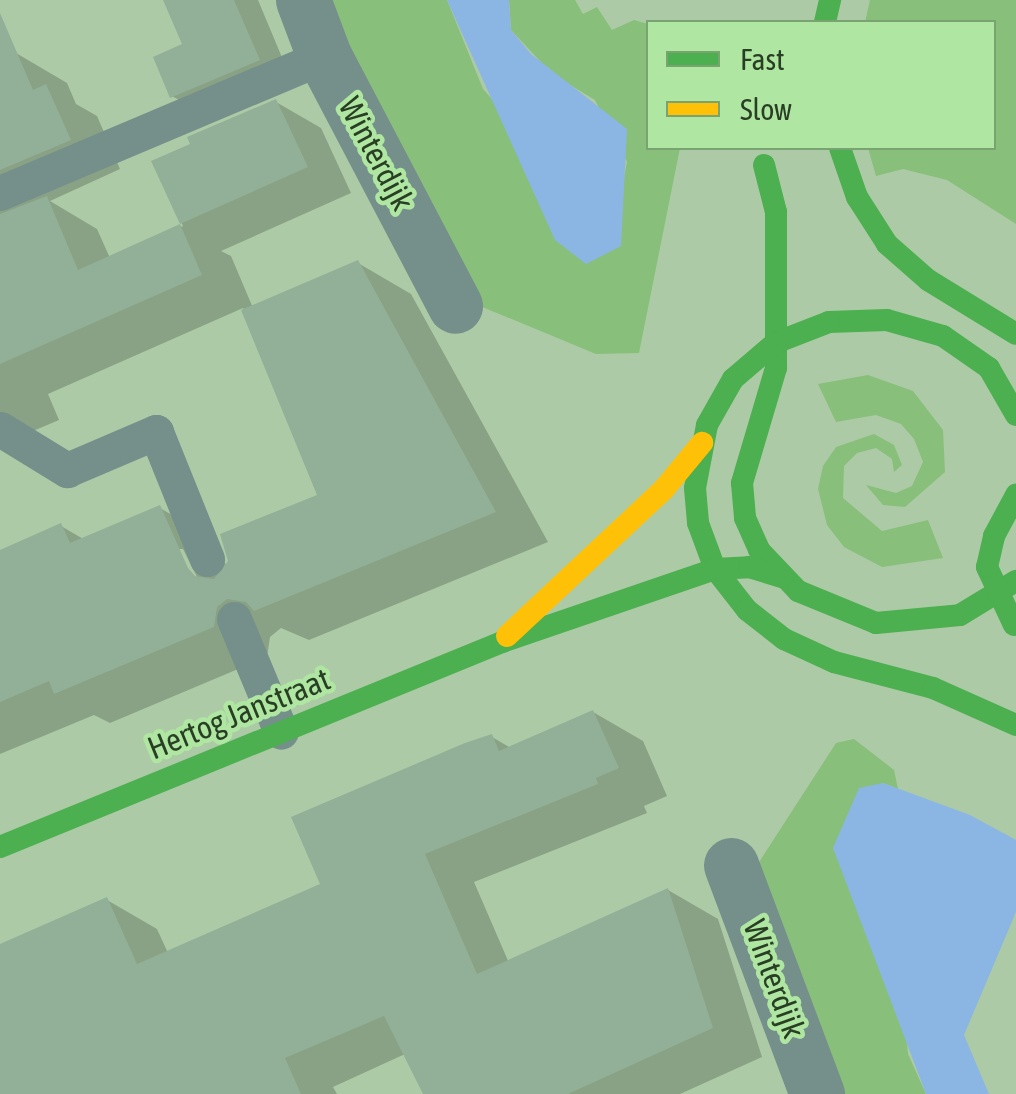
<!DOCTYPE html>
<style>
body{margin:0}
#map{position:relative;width:1016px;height:1094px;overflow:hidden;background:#accaa5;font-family:"Asap Condensed",sans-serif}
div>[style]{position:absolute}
.green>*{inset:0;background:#88bf7b}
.water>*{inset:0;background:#8bb6e4}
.shadow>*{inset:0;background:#0003}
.building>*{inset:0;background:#92b097}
.lane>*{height:35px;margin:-17.5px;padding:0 17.5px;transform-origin:17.5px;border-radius:17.5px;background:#758f8b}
.street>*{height:55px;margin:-27.5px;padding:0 27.5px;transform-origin:27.5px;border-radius:27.5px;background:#758f8b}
.fast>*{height:22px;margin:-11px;padding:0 11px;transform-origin:11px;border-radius:11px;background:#4caf50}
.slow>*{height:22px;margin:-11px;padding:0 11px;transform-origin:11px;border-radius:11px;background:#ffc107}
span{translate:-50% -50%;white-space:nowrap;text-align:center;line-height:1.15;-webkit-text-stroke:9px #afe6a2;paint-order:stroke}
.street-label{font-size:32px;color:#293f24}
.legend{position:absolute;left:646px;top:20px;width:350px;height:130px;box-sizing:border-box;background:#afe6a2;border:2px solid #79a370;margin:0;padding:12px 18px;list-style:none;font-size:30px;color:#293f24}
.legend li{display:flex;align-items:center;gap:20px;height:50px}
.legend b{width:50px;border:2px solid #79a370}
</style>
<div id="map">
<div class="green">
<i style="clip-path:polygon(320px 0,447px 0,483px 89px,621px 246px,619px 203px,627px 162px,595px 100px,552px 74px,511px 30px,509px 0,575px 0,583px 14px,597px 7px,612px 30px,634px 20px,648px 24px,648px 148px,680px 148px,639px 353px,596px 354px,463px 299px)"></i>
<i style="clip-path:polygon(870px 0,1016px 0,1016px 224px,947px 180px,903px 169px,876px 176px,868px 148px,994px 148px,994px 22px,865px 22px)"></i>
<i style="clip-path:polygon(868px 375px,913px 391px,943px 430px,945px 472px,905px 507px,883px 505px,866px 485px,896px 493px,912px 486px,923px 462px,914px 439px,901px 424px,876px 415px,836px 422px,818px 384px)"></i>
<i style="clip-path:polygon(874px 434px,894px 445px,902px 465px,894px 472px,892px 459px,876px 448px,857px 453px,844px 466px,843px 498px,882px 531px,928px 520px,943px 558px,882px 567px,844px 547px,827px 525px,818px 489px,823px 466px,836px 447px)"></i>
<i style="clip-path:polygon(854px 739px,894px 770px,898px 789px,883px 783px,908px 1054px,926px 1094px,843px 1094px,754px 870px,836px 743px)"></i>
</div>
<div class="water">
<i style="clip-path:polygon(447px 0,509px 0,511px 30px,531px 54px,627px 129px,621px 246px,586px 264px,555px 240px)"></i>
<i style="clip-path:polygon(883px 783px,970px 815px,1016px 840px,1016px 912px,964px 1035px,989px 1094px,926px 1094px,833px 848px,859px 788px)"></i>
</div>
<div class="shadow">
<i style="clip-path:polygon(166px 0,258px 0,291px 79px,205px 115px,172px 96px,186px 46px)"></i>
<i style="clip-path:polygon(evenodd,16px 53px,67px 83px,76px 104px,97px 116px,120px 169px,50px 201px,97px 229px,110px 258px,183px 226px,155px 162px,276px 102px,321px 128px,351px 193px,221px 251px,231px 256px,253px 308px,358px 263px,411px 294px,548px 542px,309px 640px,281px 628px,270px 637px,267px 657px,110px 723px,94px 715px,0 754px,0 552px,61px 526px,85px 540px,160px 508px,213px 539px,227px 567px,320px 496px,243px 308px,48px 394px,59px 420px,0 445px,0 60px,16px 53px,178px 549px,183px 549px,201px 585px,196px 587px,178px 549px)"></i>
<i style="clip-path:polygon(593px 712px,643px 741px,667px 796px,644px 806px,647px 813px,474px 882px,509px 963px,668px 890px,718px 919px,762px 1057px,680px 1094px,424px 1094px,405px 1054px,333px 1087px,337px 1094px,0 1094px,0 947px,107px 900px,157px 929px,168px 953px,324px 885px,492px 737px,511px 748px)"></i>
</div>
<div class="building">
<i style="clip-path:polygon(163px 0,234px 0,260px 60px,170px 98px,153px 57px,182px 44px)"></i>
<i style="clip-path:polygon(0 13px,33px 90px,46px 84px,71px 140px,0 170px)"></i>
<i style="clip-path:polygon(276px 99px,308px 167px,180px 224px,151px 161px,190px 144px,187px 137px)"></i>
<i style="clip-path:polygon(47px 196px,78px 270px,180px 224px,202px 275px,0 364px,0 214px)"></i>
<i style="clip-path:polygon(358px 260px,496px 512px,254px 611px,246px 602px,227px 599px,217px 607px,214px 627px,54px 694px,49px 681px,0 702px,0 550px,61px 523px,70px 543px,160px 505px,188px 568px,195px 576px,214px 579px,228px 561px,220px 534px,317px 495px,241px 310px)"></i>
<i style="clip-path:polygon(593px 710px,619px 768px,596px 778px,598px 784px,425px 854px,477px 974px,668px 888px,713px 1028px,568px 1094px,423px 1094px,384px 1016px,285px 1058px,301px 1094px,0 1094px,0 944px,107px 897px,137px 964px,320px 884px,291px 817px,465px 743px,492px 734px,499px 751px)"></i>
</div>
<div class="lane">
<i style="left:0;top:193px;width:352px;rotate:-22.9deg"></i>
<i style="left:0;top:429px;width:79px;rotate:31.5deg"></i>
<i style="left:67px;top:470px;width:97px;rotate:-23.1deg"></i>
<i style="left:156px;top:432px;width:137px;rotate:68.1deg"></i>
<i style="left:234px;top:619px;width:122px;rotate:67.4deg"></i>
</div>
<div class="street">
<i style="left:303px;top:0;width:60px;rotate:69.4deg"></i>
<i style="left:324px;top:56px;width:282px;rotate:62.3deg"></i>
<i style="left:731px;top:865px;width:245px;rotate:69.4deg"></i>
</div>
<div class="fast">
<i style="left:825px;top:22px;width:23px;rotate:-77deg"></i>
<i style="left:840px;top:148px;width:52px;rotate:70.9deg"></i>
<i style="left:857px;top:197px;width:56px;rotate:57.4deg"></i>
<i style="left:887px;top:244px;width:55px;rotate:41.3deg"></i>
<i style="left:928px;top:280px;width:103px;rotate:31.5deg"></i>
<i style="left:764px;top:165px;width:49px;rotate:75.7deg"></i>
<i style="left:776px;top:212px;width:156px;rotate:90deg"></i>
<i style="left:776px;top:368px;width:120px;rotate:106.5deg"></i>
<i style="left:742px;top:483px;width:35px;rotate:85deg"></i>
<i style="left:745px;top:518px;width:35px;rotate:66deg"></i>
<i style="left:759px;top:550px;width:57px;rotate:46.4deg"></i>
<i style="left:798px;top:591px;width:84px;rotate:22.3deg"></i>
<i style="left:876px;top:623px;width:84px;rotate:-5.4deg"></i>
<i style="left:960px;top:615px;width:66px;rotate:-31.3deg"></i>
<i style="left:1016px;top:415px;width:54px;rotate:-119.9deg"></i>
<i style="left:989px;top:368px;width:56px;rotate:-145.2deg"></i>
<i style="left:943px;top:336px;width:58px;rotate:-164.1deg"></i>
<i style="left:887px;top:320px;width:58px;rotate:178deg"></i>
<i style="left:829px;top:322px;width:58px;rotate:158.7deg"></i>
<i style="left:775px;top:343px;width:55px;rotate:139.4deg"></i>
<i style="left:733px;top:379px;width:53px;rotate:119.5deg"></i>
<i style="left:707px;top:425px;width:64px;rotate:100.8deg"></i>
<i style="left:695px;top:488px;width:35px;rotate:85deg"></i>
<i style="left:698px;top:523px;width:49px;rotate:69.7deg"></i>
<i style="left:715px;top:569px;width:52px;rotate:52deg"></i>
<i style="left:747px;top:610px;width:47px;rotate:38.1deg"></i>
<i style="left:784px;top:639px;width:55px;rotate:24.7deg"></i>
<i style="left:834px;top:662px;width:102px;rotate:14.7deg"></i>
<i style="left:933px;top:688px;width:91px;rotate:24deg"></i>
<i style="left:1014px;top:625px;width:64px;rotate:-115deg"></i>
<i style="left:987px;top:567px;width:32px;rotate:-77deg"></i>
<i style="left:994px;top:536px;width:47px;rotate:-61.8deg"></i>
<i style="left:0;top:847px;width:542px;rotate:-22.21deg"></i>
<i style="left:502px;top:642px;width:225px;rotate:-18.9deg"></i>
<i style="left:715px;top:569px;width:34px;rotate:-3deg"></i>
<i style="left:749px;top:567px;width:34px;rotate:17deg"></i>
</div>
<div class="slow">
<i style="left:507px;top:636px;width:215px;rotate:-43.1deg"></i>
<i style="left:664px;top:489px;width:60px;rotate:-50.4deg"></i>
</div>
<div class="street-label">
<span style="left:376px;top:154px;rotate:62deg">Winterdijk</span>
<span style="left:239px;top:714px;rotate:-22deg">Hertog Janstraat</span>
<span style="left:774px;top:979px;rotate:70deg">Winterdijk</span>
</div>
<ul class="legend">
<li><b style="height:12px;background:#4caf50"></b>Fast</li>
<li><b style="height:12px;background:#ffc107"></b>Slow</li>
</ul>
</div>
